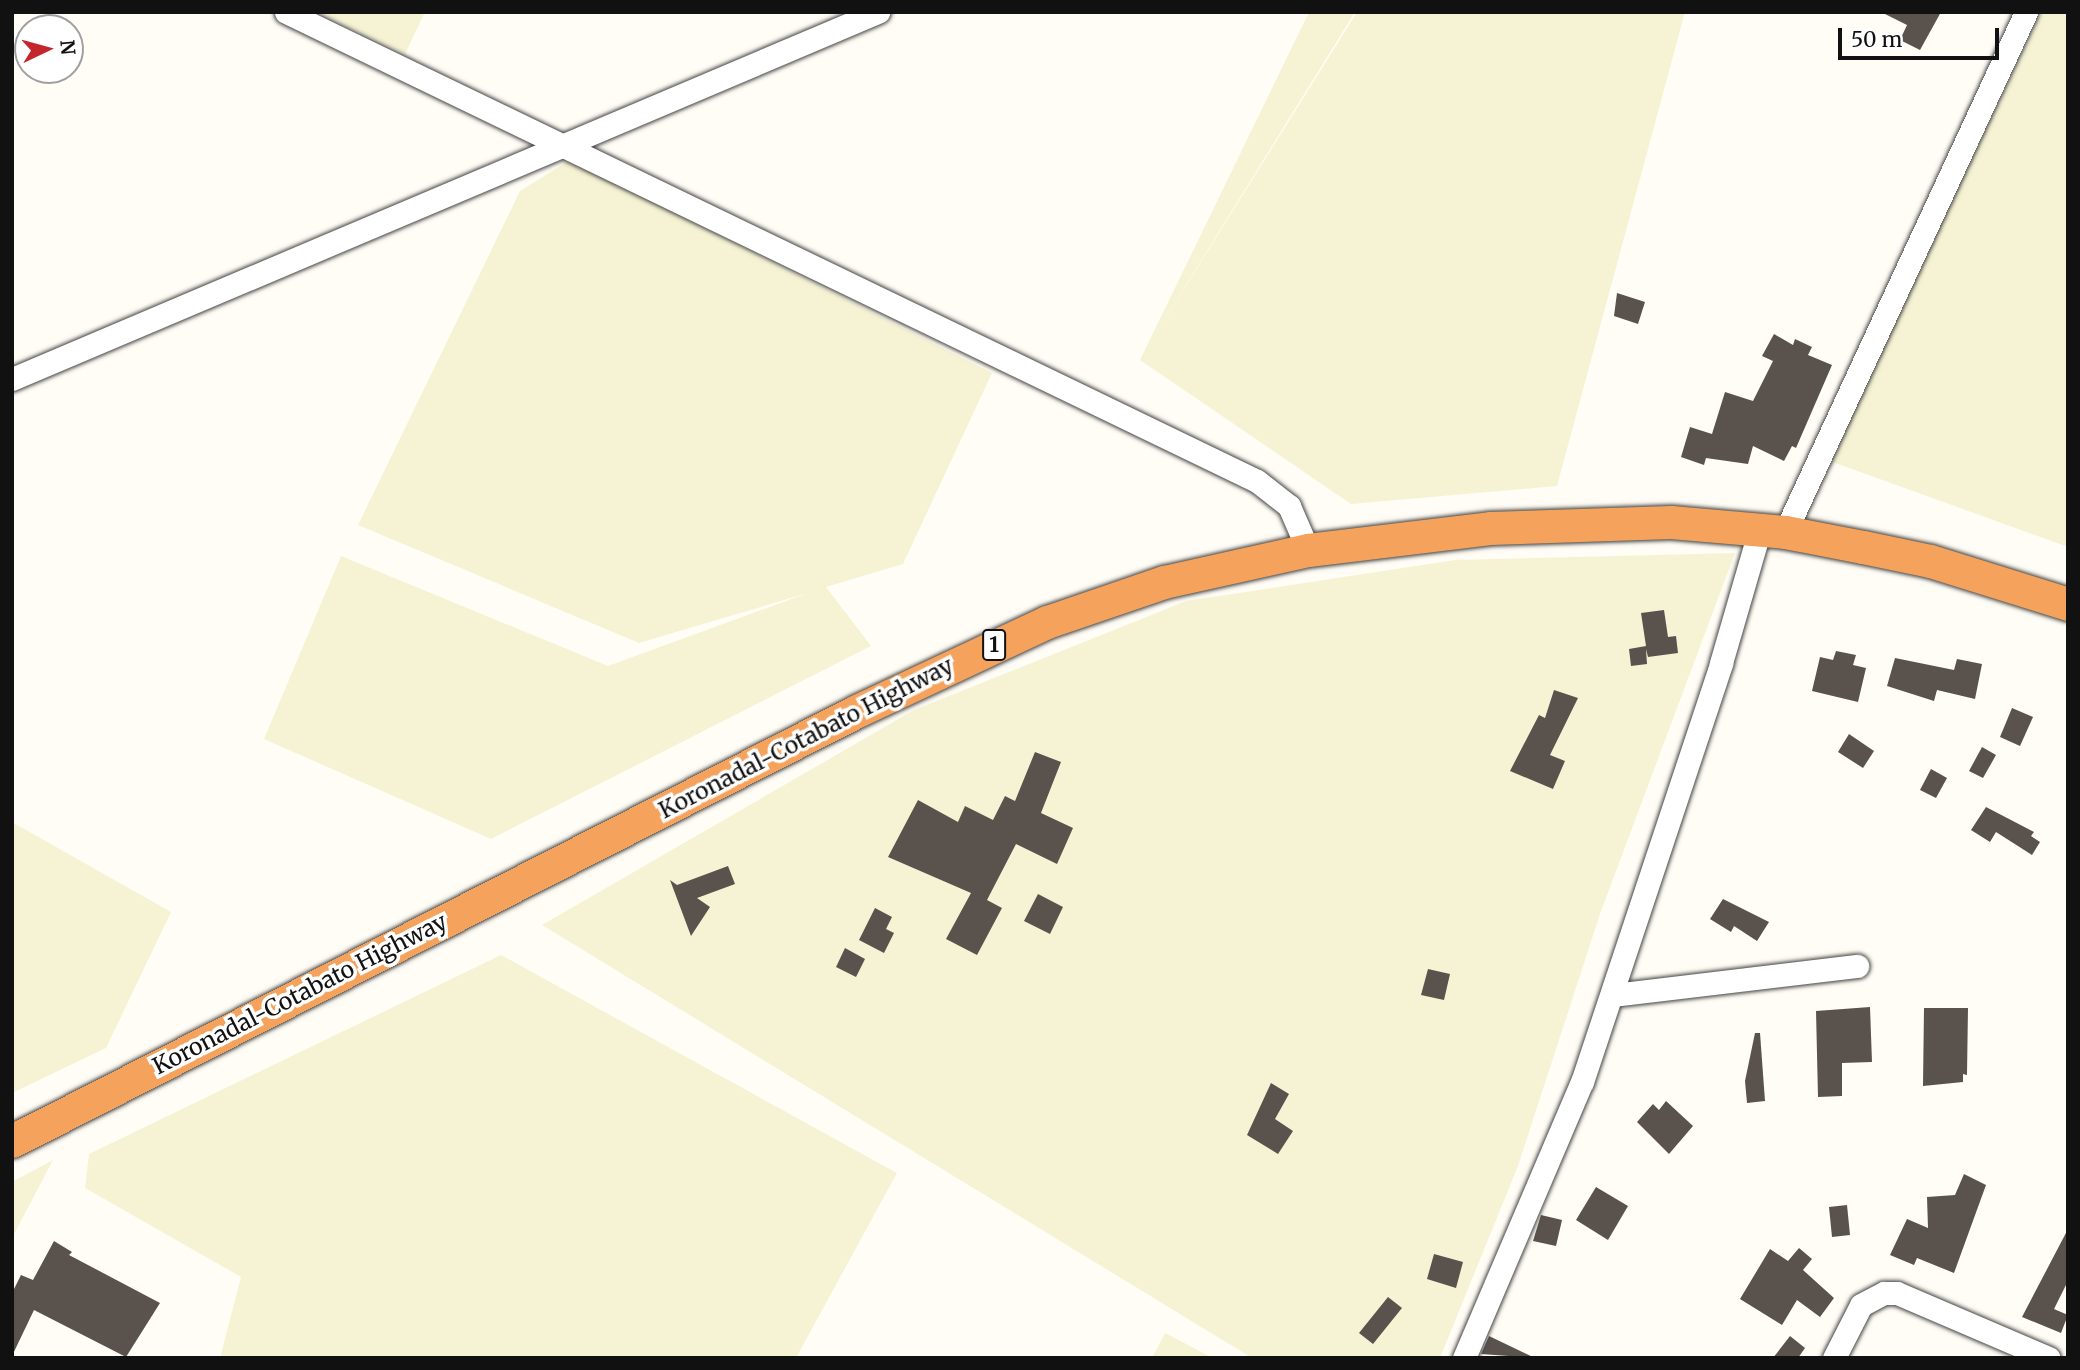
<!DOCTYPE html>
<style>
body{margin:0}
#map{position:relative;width:2080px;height:1370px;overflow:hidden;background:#fffdf5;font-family:Merriweather,serif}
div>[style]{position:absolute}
.farmland>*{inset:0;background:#f6f3d4}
.building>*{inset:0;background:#5a524d}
.roads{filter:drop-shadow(0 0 2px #444) drop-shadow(0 0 2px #444)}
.minor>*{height:23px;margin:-11.5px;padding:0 11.5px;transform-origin:11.5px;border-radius:11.5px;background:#fff}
.highway>*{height:33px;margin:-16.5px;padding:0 16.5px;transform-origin:16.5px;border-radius:16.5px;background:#f5a25d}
span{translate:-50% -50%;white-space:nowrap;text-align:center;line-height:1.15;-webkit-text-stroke:7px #fff;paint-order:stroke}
.shield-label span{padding:2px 5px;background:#fff;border:2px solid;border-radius:5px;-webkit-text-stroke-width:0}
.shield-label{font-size:21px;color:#111;font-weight:700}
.street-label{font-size:23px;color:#111}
.frame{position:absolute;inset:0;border:14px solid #111;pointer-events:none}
.north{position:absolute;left:14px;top:14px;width:70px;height:70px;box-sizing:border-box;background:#fff;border:2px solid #a0a0a0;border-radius:50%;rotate:85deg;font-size:19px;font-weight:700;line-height:28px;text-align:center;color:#111}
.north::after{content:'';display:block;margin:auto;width:24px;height:32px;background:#c4262e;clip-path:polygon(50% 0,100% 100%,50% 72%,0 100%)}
.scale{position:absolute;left:1838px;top:28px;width:161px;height:32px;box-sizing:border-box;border:4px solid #111;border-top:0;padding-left:9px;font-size:21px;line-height:24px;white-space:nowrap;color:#111;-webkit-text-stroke:5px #fff;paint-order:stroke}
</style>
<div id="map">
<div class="farmland">
<i style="clip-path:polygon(317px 12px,425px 12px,405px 54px)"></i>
<i style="clip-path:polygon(1309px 12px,1355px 12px,1147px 348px,1357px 12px,1685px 12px,1557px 486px,1351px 504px,1140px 360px)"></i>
<i style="clip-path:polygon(2042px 12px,2068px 12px,2068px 547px,1827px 460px)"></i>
<i style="clip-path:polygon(570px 160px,992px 373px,903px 564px,826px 587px,871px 646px,491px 839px,264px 739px,341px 556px,608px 666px,808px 593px,639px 643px,358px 525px,520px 191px)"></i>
<i style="clip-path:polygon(1735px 553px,1600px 914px,1518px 1166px,1440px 1358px,1252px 1358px,542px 925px,914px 710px,1186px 601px,1455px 560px)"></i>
<i style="clip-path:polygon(12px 822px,171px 912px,106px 1048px,12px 1093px)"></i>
<i style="clip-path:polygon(501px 955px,897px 1173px,796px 1358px,220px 1358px,241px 1277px,85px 1188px,89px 1154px)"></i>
<i style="clip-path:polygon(53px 1160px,12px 1238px,12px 1182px)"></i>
<i style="clip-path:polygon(1165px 1333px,1213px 1358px,1152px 1358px)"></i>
</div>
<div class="building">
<i style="clip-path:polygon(1881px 12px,1941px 12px,1920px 50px,1900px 40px,1907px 25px)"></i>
<i style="clip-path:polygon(1617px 293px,1645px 302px,1638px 324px,1614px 316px)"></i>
<i style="clip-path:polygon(1774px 334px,1793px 345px,1795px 339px,1812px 347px,1808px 355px,1832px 365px,1796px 448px,1792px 446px,1784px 461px,1753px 446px,1748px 464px,1706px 458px,1704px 465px,1681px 457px,1690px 427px,1712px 434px,1725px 392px,1753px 401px,1773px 361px,1762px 356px)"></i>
<i style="clip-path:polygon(1664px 610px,1668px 637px,1676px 636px,1678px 653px,1648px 657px,1646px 649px,1647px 664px,1631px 666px,1629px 649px,1646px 646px,1641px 613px)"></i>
<i style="clip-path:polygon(1836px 651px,1856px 655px,1853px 665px,1866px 668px,1858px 702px,1812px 691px,1820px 657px,1833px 660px)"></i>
<i style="clip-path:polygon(1895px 658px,1954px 670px,1957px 659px,1982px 664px,1975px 699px,1937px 690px,1934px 701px,1887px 686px)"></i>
<i style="clip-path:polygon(1554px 690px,1578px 698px,1550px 755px,1565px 761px,1553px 789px,1510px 771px,1539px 715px,1545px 718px)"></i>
<i style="clip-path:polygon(2012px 708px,2033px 717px,2020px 746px,2000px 737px)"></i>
<i style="clip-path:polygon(1849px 734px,1874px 751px,1863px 768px,1838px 752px)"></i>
<i style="clip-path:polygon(1982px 747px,1996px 755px,1983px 778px,1969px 771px)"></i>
<i style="clip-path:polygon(1035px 752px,1061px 762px,1041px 813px,1073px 828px,1057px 864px,1016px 844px,987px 900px,1002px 908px,977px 955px,946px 939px,971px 893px,888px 857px,918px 800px,958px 822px,965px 806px,993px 820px,1005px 796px,1015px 801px)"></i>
<i style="clip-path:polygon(1931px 769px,1947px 778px,1936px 798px,1920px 790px)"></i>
<i style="clip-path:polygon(1986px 807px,2034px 832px,2031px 836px,2040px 842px,2032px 855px,1996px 832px,1990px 842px,1971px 830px)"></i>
<i style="clip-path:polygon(728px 866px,735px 884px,697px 898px,710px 907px,691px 936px,670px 880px,677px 885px)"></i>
<i style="clip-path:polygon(1038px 894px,1063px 907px,1050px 934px,1024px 921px)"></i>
<i style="clip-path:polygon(1723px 899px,1769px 922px,1757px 941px,1734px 926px,1731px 932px,1710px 919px)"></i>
<i style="clip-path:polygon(875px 908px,892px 917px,886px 929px,894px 933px,884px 953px,859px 940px)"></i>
<i style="clip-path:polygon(845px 948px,865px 959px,856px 977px,836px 967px)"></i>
<i style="clip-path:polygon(1428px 969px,1450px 974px,1444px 1000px,1421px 995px)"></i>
<i style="clip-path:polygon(1870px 1007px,1872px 1062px,1842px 1063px,1842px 1096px,1818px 1097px,1816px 1011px)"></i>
<i style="clip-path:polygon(1924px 1008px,1968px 1008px,1967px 1075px,1963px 1074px,1963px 1082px,1923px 1086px)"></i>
<i style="clip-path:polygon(1755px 1033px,1760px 1033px,1765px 1101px,1747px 1103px,1745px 1081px)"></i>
<i style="clip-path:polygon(1271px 1083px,1289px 1094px,1275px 1119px,1293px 1131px,1278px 1154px,1247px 1135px)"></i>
<i style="clip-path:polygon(1666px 1101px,1693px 1126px,1669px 1154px,1637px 1122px,1653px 1104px,1659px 1110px)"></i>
<i style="clip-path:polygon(1964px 1174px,1986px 1185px,1954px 1273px,1917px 1258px,1914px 1265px,1890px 1255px,1907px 1219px,1928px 1228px,1927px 1197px,1955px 1195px)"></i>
<i style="clip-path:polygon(1596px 1187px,1628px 1206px,1608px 1240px,1576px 1220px)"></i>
<i style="clip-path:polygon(1847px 1205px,1850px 1235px,1832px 1237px,1829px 1207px)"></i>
<i style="clip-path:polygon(1541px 1215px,1562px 1220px,1556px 1246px,1533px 1241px)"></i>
<i style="clip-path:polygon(2068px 1229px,2068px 1281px,2054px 1309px,2068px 1315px,2061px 1333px,2022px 1317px)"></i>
<i style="clip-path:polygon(54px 1241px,72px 1252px,69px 1255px,160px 1303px,126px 1357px,34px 1310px,12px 1356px,12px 1293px,21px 1275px,33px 1280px)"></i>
<i style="clip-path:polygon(1799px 1248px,1812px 1259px,1803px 1270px,1834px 1298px,1820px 1317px,1797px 1300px,1782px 1325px,1740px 1299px,1770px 1249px,1788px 1261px)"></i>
<i style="clip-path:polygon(1434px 1254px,1463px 1262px,1456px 1288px,1427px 1279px)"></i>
<i style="clip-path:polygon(1388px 1297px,1402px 1308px,1373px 1344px,1359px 1333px)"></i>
<i style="clip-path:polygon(1489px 1336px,1535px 1358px,1481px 1354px)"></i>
<i style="clip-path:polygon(1790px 1336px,1805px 1348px,1798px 1358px,1773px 1358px)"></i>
</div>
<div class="roads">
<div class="minor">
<i style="left:286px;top:12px;width:1078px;rotate:25.78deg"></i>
<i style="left:1257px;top:481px;width:41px;rotate:38deg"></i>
<i style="left:1289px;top:506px;width:48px;rotate:66.6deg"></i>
<i style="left:12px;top:379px;width:941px;rotate:-22.97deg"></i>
<i style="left:1785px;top:532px;width:573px;rotate:-65.13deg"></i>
<i style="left:1613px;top:995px;width:246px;rotate:-6.8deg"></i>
<i style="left:1464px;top:1358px;width:300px;rotate:-66.9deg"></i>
<i style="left:1582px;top:1082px;width:441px;rotate:-71.6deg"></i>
<i style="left:1721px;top:663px;width:140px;rotate:-73.8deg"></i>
<i style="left:1834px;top:1358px;width:59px;rotate:-63deg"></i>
<i style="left:1861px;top:1305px;width:26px;rotate:-28deg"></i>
<i style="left:1884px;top:1293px;width:13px"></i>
<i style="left:1897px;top:1293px;width:165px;rotate:23.2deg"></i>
</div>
<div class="highway">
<i style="left:12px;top:1141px;width:948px;rotate:-26.97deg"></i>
<i style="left:857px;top:711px;width:210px;rotate:-25.1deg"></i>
<i style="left:1047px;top:622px;width:124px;rotate:-18.9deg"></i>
<i style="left:1164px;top:582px;width:148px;rotate:-12.5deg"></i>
<i style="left:1308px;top:550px;width:183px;rotate:-6.9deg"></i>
<i style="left:1490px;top:528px;width:181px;rotate:-1.9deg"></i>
<i style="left:1671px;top:522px;width:114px;rotate:5deg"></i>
<i style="left:1785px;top:532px;width:79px;rotate:10.9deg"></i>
<i style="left:1863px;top:547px;width:68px;rotate:11.8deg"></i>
<i style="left:1930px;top:561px;width:145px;rotate:17.3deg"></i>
</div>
</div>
<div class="shield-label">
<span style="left:994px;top:645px">1</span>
</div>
<div class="street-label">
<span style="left:806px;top:738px;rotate:-27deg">Koronadal-Cotabato Highway</span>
<span style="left:300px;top:994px;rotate:-27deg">Koronadal-Cotabato Highway</span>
</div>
<div class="frame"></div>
<div class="north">N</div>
<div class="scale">50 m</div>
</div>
